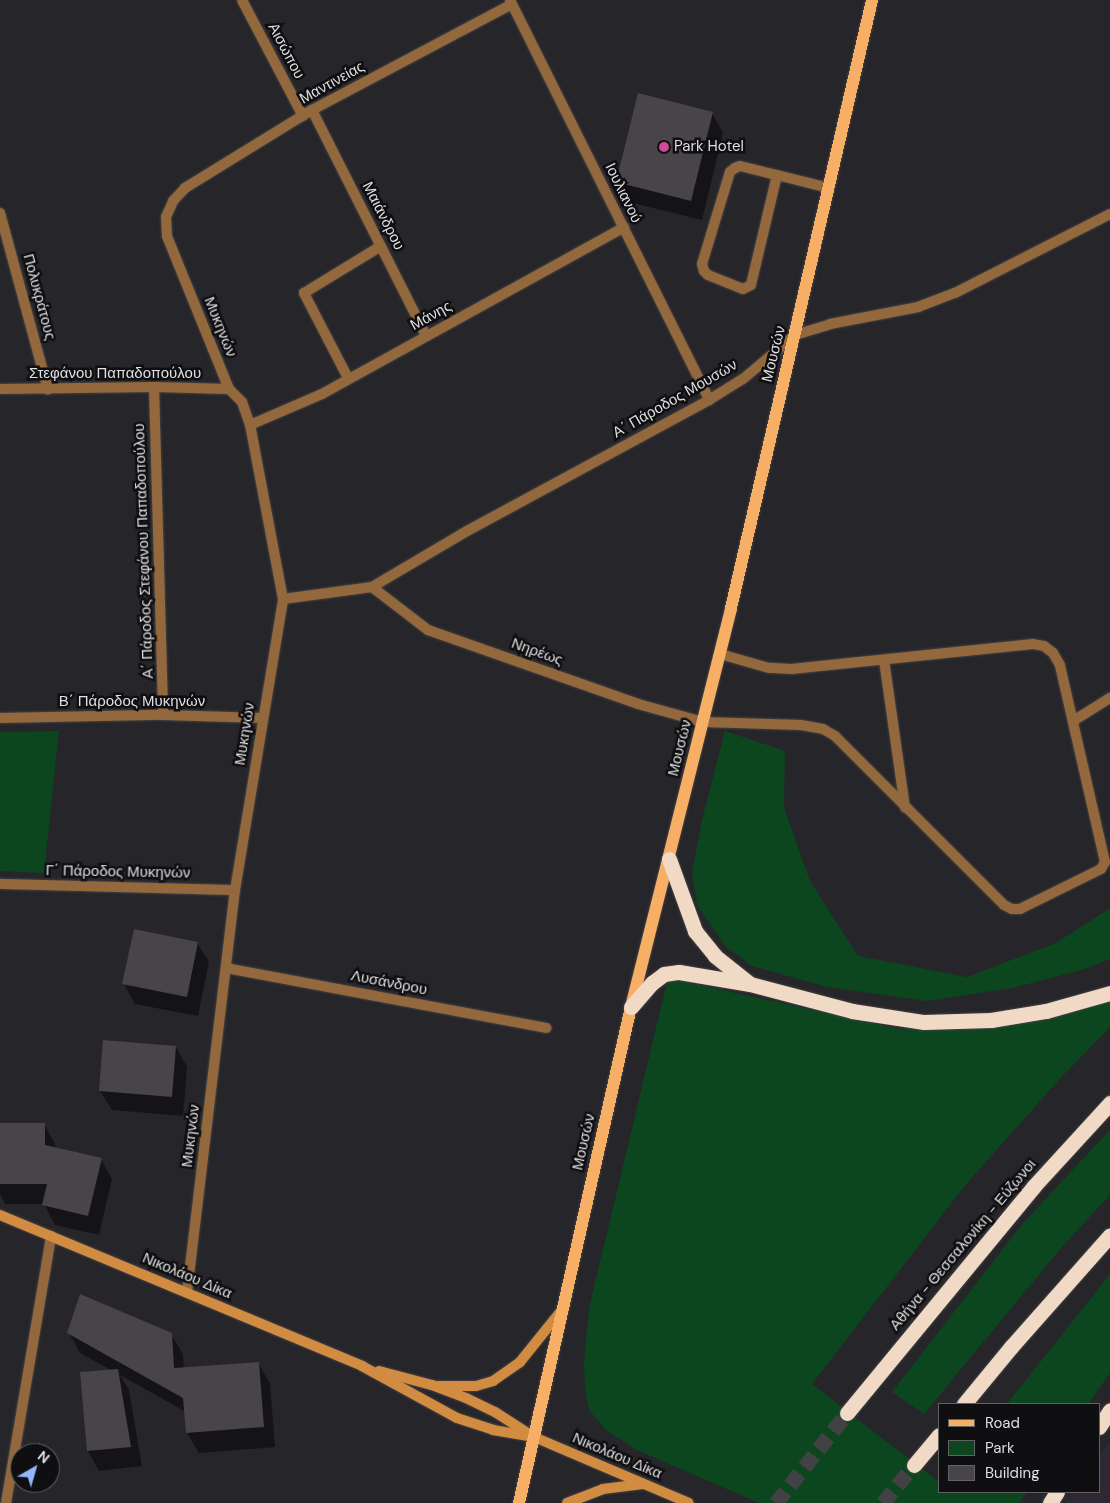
<!DOCTYPE html>
<meta charset="utf-8">
<style>
body{margin:0}
#map{position:relative;width:1110px;height:1503px;overflow:hidden;background:#262529;font-family:"DM Sans",sans-serif}
div>[style]{position:absolute}
.built>*{inset:0;background:#2d2832}
.green>*{inset:0;background:#0c461f}
.shadow>*{inset:0;background:#0007}
.building>*{inset:0;background:#484448}
.highway-tunnel>*{height:15px;margin-top:-7.5px;transform-origin:0;background:repeating-linear-gradient(90deg,#424144 0 15px,transparent 0 23px)}
.roads{filter:drop-shadow(0 0 1px #444346) drop-shadow(0 0 1px #444346)}
.lane>*{height:10px;margin:-5px;padding:0 5px;transform-origin:5px;border-radius:5px;background:#93683c}
.street>*{height:10px;margin:-5px;padding:0 5px;transform-origin:5px;border-radius:5px;background:#93683c}
.secondary>*{height:10px;margin:-5px;padding:0 5px;transform-origin:5px;border-radius:5px;background:#d28c41}
.primary>*{height:12px;margin:-6px;padding:0 6px;transform-origin:6px;border-radius:6px;background:#f7ae65}
.highway>*{height:15px;margin:-7.5px;padding:0 7.5px;transform-origin:7.5px;border-radius:7.5px;background:#f0dac6}
.dots>*{width:14px;height:14px;translate:-50% -50%;box-sizing:border-box;border:2px solid #0f0e10;border-radius:50%}
span{translate:-50% -50%;white-space:nowrap;text-align:center;line-height:1.15;-webkit-text-stroke:5px #0f0e10;paint-order:stroke}
.street-label{font-size:15px;color:#dfdee0}
.poi-label{font-size:15px;color:#dfdee0}
.left{translate:0 -50%;text-align:left}
.legend{position:absolute;left:938px;top:1403px;width:162px;height:90px;box-sizing:border-box;background:#0f0e10;border:1px solid #626163;margin:0;padding:6px 9px;list-style:none;font-size:15px;color:#dfdee0}
.legend li{display:flex;align-items:center;gap:10px;height:25px}
.legend b{width:25px;border:1px solid #626163}
.north{position:absolute;left:10px;top:1443px;width:50px;height:50px;box-sizing:border-box;background:#0f0e10;border:1px solid #626163;border-radius:50%;rotate:38deg;font-size:14px;font-weight:700;line-height:20px;text-align:center;color:#dfdee0}
.north::after{content:'';display:block;margin:auto;width:18px;height:22px;background:#93b7fd;clip-path:polygon(50% 0,100% 100%,50% 72%,0 100%)}
</style>
<div id="map">
<div class="built">
<i style="clip-path:polygon(1110px 1441px,1110px 1503px,1066px 1503px,1065px 1499px,1071px 1492px,1099px 1492px,1099px 1455px)"></i>
</div>
<div class="green">
<i style="clip-path:polygon(59px 731px,44px 873px,0 871px,0 732px)"></i>
<i style="clip-path:polygon(725px 731px,785px 751px,784px 808px,810px 881px,858px 956px,967px 977px,1056px 943px,1110px 908px,1110px 959px,1082px 970px,1012px 988px,927px 1001px,827px 987px,752px 966px,725px 946px,697px 905px,692px 872px,702px 820px)"></i>
<i style="clip-path:polygon(668px 978px,898px 1029px,958px 1025px,1110px 989px,1110px 1027px,1056px 1083px,967px 1183px,812px 1384px,939px 1482px,939px 1492px,1027px 1492px,1019px 1503px,759px 1503px,637px 1450px,606px 1430px,589px 1410px,585px 1390px,584px 1362px,589px 1308px)"></i>
<i style="clip-path:polygon(1110px 1130px,1110px 1195px,1061px 1248px,924px 1414px,892px 1392px,1023px 1223px)"></i>
<i style="clip-path:polygon(1110px 1274px,1110px 1373px,1088px 1404px,1007px 1404px)"></i>
</div>
<div class="shadow">
<i style="clip-path:polygon(712px 113px,723px 133px,702px 220px,629px 202px,618px 182px)"></i>
<i style="clip-path:polygon(197px 943px,209px 962px,198px 1016px,135px 1004px,124px 984px)"></i>
<i style="clip-path:polygon(176px 1047px,187px 1067px,183px 1116px,112px 1110px,100px 1091px)"></i>
<i style="clip-path:polygon(0 1124px,44px 1124px,55px 1144px,55px 1148px,101px 1159px,112px 1179px,99px 1235px,55px 1225px,44px 1204px,5px 1204px,0 1194px)"></i>
<i style="clip-path:polygon(69px 1333px,171px 1334px,183px 1354px,184px 1369px,258px 1363px,270px 1383px,275px 1447px,199px 1453px,187px 1433px,186px 1412px,120px 1375px,129px 1390px,142px 1466px,99px 1471px,88px 1451px,81px 1373px,113px 1371px,80px 1353px)"></i>
</div>
<div class="building">
<i style="clip-path:polygon(638px 93px,713px 112px,691px 201px,616px 182px)"></i>
<i style="clip-path:polygon(134px 929px,198px 942px,187px 997px,122px 984px)"></i>
<i style="clip-path:polygon(103px 1040px,176px 1046px,172px 1097px,99px 1091px)"></i>
<i style="clip-path:polygon(0 1123px,45px 1123px,45px 1145px,102px 1158px,88px 1216px,42px 1205px,47px 1184px,0 1184px)"></i>
<i style="clip-path:polygon(80px 1294px,172px 1333px,174px 1368px,259px 1362px,264px 1427px,186px 1433px,183px 1398px,67px 1333px)"></i>
<i style="clip-path:polygon(118px 1369px,131px 1447px,87px 1451px,80px 1372px)"></i>
</div>
<div class="highway-tunnel">
<i style="left:776px;top:1503px;width:115px;rotate:-51.7deg"></i>
<i style="left:883px;top:1503px;width:49px;rotate:-50.8deg"></i>
</div>
<div class="roads">
<div class="lane">
<i style="left:777px;top:175px;width:113px;rotate:103.3deg"></i>
<i style="left:751px;top:285px;width:9px;rotate:153deg"></i>
<i style="left:743px;top:289px;width:38px;rotate:-158deg"></i>
<i style="left:708px;top:275px;width:6px;rotate:-135deg"></i>
<i style="left:704px;top:271px;width:7px;rotate:-106deg"></i>
<i style="left:702px;top:264px;width:96px;rotate:-73.1deg"></i>
<i style="left:730px;top:172px;width:6px;rotate:-39deg"></i>
<i style="left:735px;top:168px;width:5px;rotate:-22deg"></i>
<i style="left:740px;top:166px;width:38px;rotate:14deg"></i>
<i style="left:777px;top:175px;width:54px;rotate:14deg"></i>
<i style="left:884px;top:660px;width:149px;rotate:81.9deg"></i>
<i style="left:1073px;top:721px;width:44px;rotate:-31.9deg"></i>
<i style="left:703px;top:722px;width:98px;rotate:1.8deg"></i>
<i style="left:801px;top:725px;width:22px;rotate:10deg"></i>
<i style="left:823px;top:729px;width:14px;rotate:30deg"></i>
<i style="left:835px;top:736px;width:239px;rotate:45deg"></i>
<i style="left:1004px;top:905px;width:9px;rotate:27deg"></i>
<i style="left:1012px;top:909px;width:8px"></i>
<i style="left:1020px;top:909px;width:90px;rotate:-26.3deg"></i>
<i style="left:1101px;top:869px;width:8px;rotate:-60deg"></i>
<i style="left:1105px;top:862px;width:202px;rotate:-102.9deg"></i>
<i style="left:1060px;top:665px;width:14px;rotate:-120deg"></i>
<i style="left:1053px;top:653px;width:11px;rotate:-142deg"></i>
<i style="left:1044px;top:646px;width:11px;rotate:-170deg"></i>
<i style="left:1033px;top:644px;width:243px;rotate:174.1deg"></i>
<i style="left:791px;top:669px;width:22px;rotate:-177deg"></i>
<i style="left:769px;top:668px;width:51px;rotate:-164.1deg"></i>
</div>
<div class="street">
<i style="left:242px;top:0;width:131px;rotate:62.3deg"></i>
<i style="left:510px;top:0;width:447px;rotate:63.5deg"></i>
<i style="left:312px;top:110px;width:253px;rotate:63.2deg"></i>
<i style="left:0;top:213px;width:183px;rotate:74.8deg"></i>
<i style="left:348px;top:378px;width:96px;rotate:-117.4deg"></i>
<i style="left:304px;top:293px;width:90px;rotate:-31.4deg"></i>
<i style="left:154px;top:387px;width:328px;rotate:88.4deg"></i>
<i style="left:0;top:389px;width:154px;rotate:-0.7deg"></i>
<i style="left:154px;top:387px;width:75px;rotate:1.5deg"></i>
<i style="left:250px;top:425px;width:78px;rotate:-23.3deg"></i>
<i style="left:322px;top:394px;width:345px;rotate:-28.9deg"></i>
<i style="left:372px;top:587px;width:71px;rotate:37.5deg"></i>
<i style="left:428px;top:630px;width:223px;rotate:19.4deg"></i>
<i style="left:638px;top:704px;width:67px;rotate:15.5deg"></i>
<i style="left:283px;top:599px;width:90px;rotate:-7.7deg"></i>
<i style="left:372px;top:587px;width:110px;rotate:-30.5deg"></i>
<i style="left:467px;top:531px;width:275px;rotate:-28.4deg"></i>
<i style="left:709px;top:400px;width:40px;rotate:-32deg"></i>
<i style="left:743px;top:379px;width:68px;rotate:-40.2deg"></i>
<i style="left:795px;top:335px;width:37px;rotate:-17deg"></i>
<i style="left:830px;top:324px;width:90px;rotate:-10.9deg"></i>
<i style="left:918px;top:307px;width:40px;rotate:-21deg"></i>
<i style="left:955px;top:293px;width:174px;rotate:-27deg"></i>
<i style="left:0;top:718px;width:163px;rotate:-1.1deg"></i>
<i style="left:163px;top:715px;width:100px;rotate:1.7deg"></i>
<i style="left:0;top:884px;width:235px;rotate:1.5deg"></i>
<i style="left:226px;top:968px;width:326px;rotate:10.6deg"></i>
<i style="left:187px;top:1292px;width:405px;rotate:-83.2deg"></i>
<i style="left:235px;top:890px;width:295px;rotate:-80.6deg"></i>
<i style="left:283px;top:599px;width:177px;rotate:-100.7deg"></i>
<i style="left:250px;top:425px;width:24px;rotate:-109deg"></i>
<i style="left:242px;top:402px;width:18px;rotate:-135deg"></i>
<i style="left:229px;top:389px;width:165px;rotate:-112.1deg"></i>
<i style="left:167px;top:236px;width:19px;rotate:-93deg"></i>
<i style="left:166px;top:217px;width:17px;rotate:-66deg"></i>
<i style="left:173px;top:201px;width:18px;rotate:-47deg"></i>
<i style="left:185px;top:188px;width:149px;rotate:-31.6deg"></i>
<i style="left:312px;top:110px;width:226px;rotate:-27.9deg"></i>
<i style="left:6px;top:1503px;width:271px;rotate:-80.4deg"></i>
</div>
<div class="secondary">
<i style="left:0;top:1215px;width:392px;rotate:22.6deg"></i>
<i style="left:362px;top:1366px;width:108px;rotate:28.7deg"></i>
<i style="left:457px;top:1418px;width:38px;rotate:18deg"></i>
<i style="left:493px;top:1430px;width:42px;rotate:9.7deg"></i>
<i style="left:379px;top:1371px;width:55px;rotate:14.8deg"></i>
<i style="left:432px;top:1385px;width:36px;rotate:21deg"></i>
<i style="left:466px;top:1398px;width:32px;rotate:26deg"></i>
<i style="left:495px;top:1412px;width:46px;rotate:32.7deg"></i>
<i style="left:534px;top:1437px;width:168px;rotate:23.1deg"></i>
<i style="left:439px;top:1386px;width:37px"></i>
<i style="left:476px;top:1386px;width:18px;rotate:-16deg"></i>
<i style="left:493px;top:1381px;width:33px;rotate:-35deg"></i>
<i style="left:520px;top:1362px;width:65px;rotate:-51.2deg"></i>
<i style="left:567px;top:1503px;width:39px;rotate:-21deg"></i>
<i style="left:603px;top:1489px;width:40px;rotate:-7.1deg"></i>
</div>
<div class="primary">
<i style="left:519px;top:1503px;width:508px;rotate:-77.28deg"></i>
<i style="left:631px;top:1007px;width:411px;rotate:-75.9deg"></i>
<i style="left:731px;top:608px;width:624px;rotate:-76.94deg"></i>
</div>
<div class="highway">
<i style="left:669px;top:859px;width:77px;rotate:70.1deg"></i>
<i style="left:695px;top:931px;width:32px;rotate:51deg"></i>
<i style="left:715px;top:956px;width:43px;rotate:38.5deg"></i>
<i style="left:631px;top:1007px;width:32px;rotate:-49deg"></i>
<i style="left:652px;top:983px;width:15px;rotate:-37deg"></i>
<i style="left:664px;top:974px;width:15px;rotate:-8deg"></i>
<i style="left:679px;top:972px;width:72px;rotate:9.6deg"></i>
<i style="left:750px;top:984px;width:106px;rotate:14.8deg"></i>
<i style="left:852px;top:1011px;width:73px;rotate:8.7deg"></i>
<i style="left:924px;top:1022px;width:67px;rotate:-1.7deg"></i>
<i style="left:991px;top:1020px;width:56px;rotate:-9.3deg"></i>
<i style="left:1046px;top:1011px;width:66px;rotate:-15.7deg"></i>
<i style="left:964px;top:1404px;width:74px;rotate:-50.5deg"></i>
<i style="left:1011px;top:1347px;width:149px;rotate:-48.5deg"></i>
<i style="left:847px;top:1413px;width:294px;rotate:-50.5deg"></i>
<i style="left:1034px;top:1186px;width:113px;rotate:-47.5deg"></i>
<i style="left:1099px;top:1427px;width:20px;rotate:-57deg"></i>
<i style="left:914px;top:1465px;width:39px;rotate:-50deg"></i>
<i style="left:1050px;top:1503px;width:13px;rotate:-58deg"></i>
</div>
</div>
<div class="dots">
<i style="left:664px;top:147px;background:#d1479c"></i>
</div>
<div class="street-label">
<span style="left:286px;top:51px;rotate:62deg">Αισώπου</span>
<span style="left:332px;top:83px;rotate:-29deg">Μαντινείας</span>
<span style="left:623px;top:193px;rotate:64deg">Ιουλιανού</span>
<span style="left:383px;top:216px;rotate:63deg">Μαιάνδρου</span>
<span style="left:39px;top:297px;rotate:75deg">Πολυκράτους</span>
<span style="left:431px;top:316px;rotate:-29deg">Μάνης</span>
<span style="left:220px;top:327px;rotate:68deg">Μυκηνών</span>
<span style="left:774px;top:354px;rotate:-76deg">Μουσών</span>
<span style="left:115px;top:374px">Στεφάνου Παπαδοπούλου</span>
<span style="left:675px;top:399px;rotate:-30deg">Α΄ Πάροδος Μουσών</span>
<span style="left:144px;top:551px;rotate:-92deg">Α΄ Πάροδος Στεφάνου Παπαδοπούλου</span>
<span style="left:537px;top:652px;rotate:20deg">Νηρέως</span>
<span style="left:132px;top:702px">Β΄ Πάροδος Μυκηνών</span>
<span style="left:245px;top:734px;rotate:-81deg">Μυκηνών</span>
<span style="left:680px;top:748px;rotate:-76deg">Μουσών</span>
<span style="left:118px;top:872px;rotate:1deg">Γ΄ Πάροδος Μυκηνών</span>
<span style="left:389px;top:983px;rotate:11deg">Λυσάνδρου</span>
<span style="left:191px;top:1136px;rotate:-83deg">Μυκηνών</span>
<span style="left:584px;top:1142px;rotate:-77deg">Μουσών</span>
<span style="left:963px;top:1245px;rotate:-50deg">Αθήνα - Θεσσαλονίκη - Εύζωνοι</span>
<span style="left:187px;top:1276px;rotate:23deg">Νικολάου Δίκα</span>
<span style="left:617px;top:1456px;rotate:23deg">Νικολάου Δίκα</span>
</div>
<div class="poi-label">
<span class="left" style="left:674px;top:147px">Park Hotel</span>
</div>
<ul class="legend">
<li><b style="height:6px;background:#f7ae65"></b>Road</li>
<li><b style="height:14px;background:#0c461f"></b>Park</li>
<li><b style="height:14px;background:#484448"></b>Building</li>
</ul>
<div class="north">N</div>
</div>
